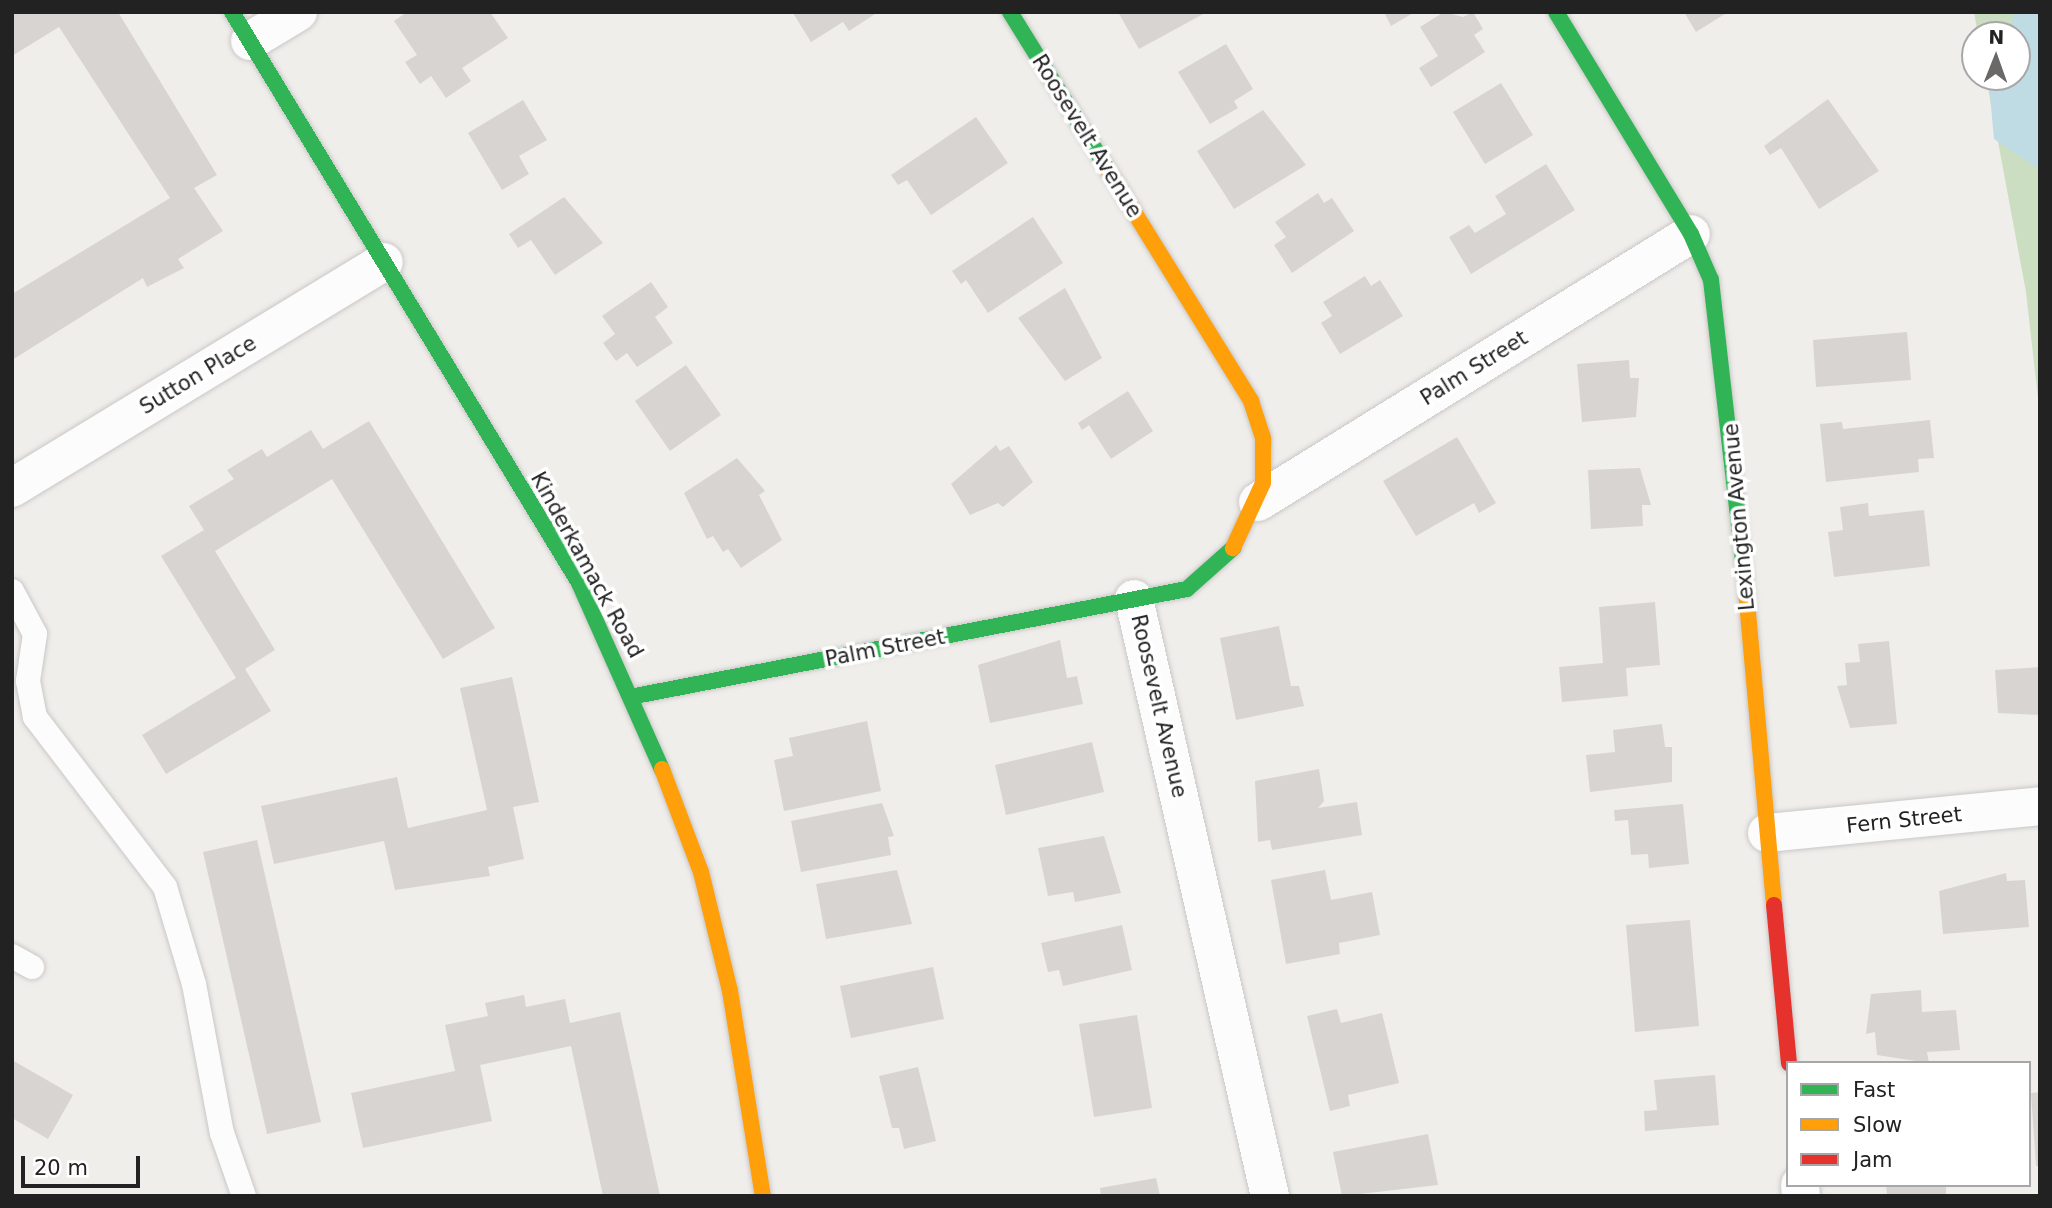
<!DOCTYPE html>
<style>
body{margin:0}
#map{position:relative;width:2052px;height:1208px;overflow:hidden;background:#f0eeeb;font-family:"DejaVu Sans",sans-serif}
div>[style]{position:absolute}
.forest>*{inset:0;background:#cbdec1}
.water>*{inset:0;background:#bfdbe3}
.building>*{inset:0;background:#d7d4d2}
.roads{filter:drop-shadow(0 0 2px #c9c8c7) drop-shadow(0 0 2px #c9c8c7)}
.lane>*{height:24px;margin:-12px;padding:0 12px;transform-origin:12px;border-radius:12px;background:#fdfcfc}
.street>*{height:38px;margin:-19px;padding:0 19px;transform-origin:19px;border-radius:19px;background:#fdfcfc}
.fast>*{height:16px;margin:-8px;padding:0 8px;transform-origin:8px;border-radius:8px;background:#30b455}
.slow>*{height:16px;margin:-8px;padding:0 8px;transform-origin:8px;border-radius:8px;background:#ff9f0a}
.jam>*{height:16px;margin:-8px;padding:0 8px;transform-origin:8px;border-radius:8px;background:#e5322d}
span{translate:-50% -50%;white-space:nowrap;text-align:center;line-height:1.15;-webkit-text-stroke:7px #fff;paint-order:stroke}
.street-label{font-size:21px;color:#222}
.frame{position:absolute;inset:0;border:14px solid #222;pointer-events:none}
.legend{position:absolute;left:1786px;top:1061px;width:245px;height:126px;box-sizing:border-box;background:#fff;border:2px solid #a7a7a7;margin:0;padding:9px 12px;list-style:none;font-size:21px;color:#222}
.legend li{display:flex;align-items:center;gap:14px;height:35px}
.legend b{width:35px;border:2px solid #a7a7a7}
.north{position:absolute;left:1961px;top:21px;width:70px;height:70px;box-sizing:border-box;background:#fff;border:2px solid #a7a7a7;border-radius:50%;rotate:1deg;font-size:19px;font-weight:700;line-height:28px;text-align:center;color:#222}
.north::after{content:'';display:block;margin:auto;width:24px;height:32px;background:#6a6968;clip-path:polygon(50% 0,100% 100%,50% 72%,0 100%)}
.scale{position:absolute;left:21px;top:1156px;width:119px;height:32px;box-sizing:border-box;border:4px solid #222;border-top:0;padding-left:9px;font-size:21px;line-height:24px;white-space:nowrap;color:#222;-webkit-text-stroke:5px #fff;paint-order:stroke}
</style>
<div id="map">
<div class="forest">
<i style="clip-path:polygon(1974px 12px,2040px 12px,2040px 416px,2026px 292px,1986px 77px,2017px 77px,2017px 35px,1978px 35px)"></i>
</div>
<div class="water">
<i style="clip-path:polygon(2015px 12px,2040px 12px,2040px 170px,1994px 139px,1989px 85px,1991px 77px,2017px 77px,2017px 35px,2007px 35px)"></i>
</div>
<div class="building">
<i style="clip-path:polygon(12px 12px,118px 12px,217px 175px,194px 188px,223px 231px,178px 259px,184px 268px,147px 287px,143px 278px,12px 360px,12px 294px,170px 198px,59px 27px,12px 56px)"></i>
<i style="clip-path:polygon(407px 12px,490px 12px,508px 38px,462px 68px,471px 81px,446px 98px,431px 76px,420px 84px,405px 62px,417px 55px,394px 21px)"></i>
<i style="clip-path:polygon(878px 12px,849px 31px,843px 22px,811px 42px,793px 13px)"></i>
<i style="clip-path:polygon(1118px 12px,1207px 12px,1139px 49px)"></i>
<i style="clip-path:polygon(1384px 12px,1415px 12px,1391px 26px)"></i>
<i style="clip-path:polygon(1444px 12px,1463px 17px,1473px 12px,1483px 29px,1474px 35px,1485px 52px,1431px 87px,1419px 68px,1438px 56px,1420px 27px)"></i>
<i style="clip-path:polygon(1684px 12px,1728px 12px,1696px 32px)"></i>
<i style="clip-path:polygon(1226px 44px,1253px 89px,1234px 101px,1238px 108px,1210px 124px,1178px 72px)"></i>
<i style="clip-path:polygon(1501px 83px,1533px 135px,1485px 164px,1453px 112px)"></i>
<i style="clip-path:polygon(1828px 99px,1879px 171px,1819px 209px,1781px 148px,1770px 155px,1764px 146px)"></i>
<i style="clip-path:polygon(523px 100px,547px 140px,519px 156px,529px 174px,502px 190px,468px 133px)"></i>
<i style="clip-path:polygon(1263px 110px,1306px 165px,1234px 209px,1197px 151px)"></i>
<i style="clip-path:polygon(976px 117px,1008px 163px,931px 215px,907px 180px,898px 185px,891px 175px)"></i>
<i style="clip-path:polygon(1546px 164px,1575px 210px,1471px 274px,1449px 237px,1469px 225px,1475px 233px,1506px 214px,1495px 196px)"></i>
<i style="clip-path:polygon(1318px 193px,1324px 203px,1332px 198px,1354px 231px,1292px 273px,1274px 245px,1286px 237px,1275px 222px)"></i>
<i style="clip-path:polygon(564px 197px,603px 243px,555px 275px,531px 240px,518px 248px,509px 234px)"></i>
<i style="clip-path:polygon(1033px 217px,1063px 263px,988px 313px,966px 280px,961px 284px,952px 271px)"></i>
<i style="clip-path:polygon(1365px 276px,1371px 286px,1380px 280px,1403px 316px,1340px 354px,1321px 323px,1332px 316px,1323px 302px)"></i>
<i style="clip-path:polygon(651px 282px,668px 307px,655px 317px,673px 343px,637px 367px,627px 353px,616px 361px,603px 343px,615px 334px,602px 316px)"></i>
<i style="clip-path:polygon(1065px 288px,1102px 358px,1065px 381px,1018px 318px)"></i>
<i style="clip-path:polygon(1907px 332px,1911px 380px,1816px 387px,1813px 340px)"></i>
<i style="clip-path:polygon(1629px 360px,1630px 378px,1639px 378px,1636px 417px,1582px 422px,1577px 364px)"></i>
<i style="clip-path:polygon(686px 365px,721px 415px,670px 451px,635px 401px)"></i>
<i style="clip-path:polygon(1128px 391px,1153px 431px,1111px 459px,1089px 425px,1082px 430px,1078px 423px)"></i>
<i style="clip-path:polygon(1930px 420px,1934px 458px,1918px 459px,1919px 472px,1826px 482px,1820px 424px,1842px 422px,1843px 429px)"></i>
<i style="clip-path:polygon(369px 421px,495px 628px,443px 659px,332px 479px,215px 551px,275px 650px,245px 669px,271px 711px,166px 774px,142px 735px,236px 678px,161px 556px,204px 530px,189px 506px,234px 479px,227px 470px,262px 449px,267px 457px,311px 430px,323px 449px)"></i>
<i style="clip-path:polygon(1457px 437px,1496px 503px,1479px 513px,1474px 503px,1416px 536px,1383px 481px)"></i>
<i style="clip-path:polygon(996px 445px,1000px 451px,1009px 446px,1033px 482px,1003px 507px,998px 503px,970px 515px,951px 484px)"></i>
<i style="clip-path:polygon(737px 458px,765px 491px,759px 495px,782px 540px,741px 568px,728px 549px,723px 552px,713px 536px,707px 539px,684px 493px)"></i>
<i style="clip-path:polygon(1640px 468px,1651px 505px,1642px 505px,1643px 526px,1591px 529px,1588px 470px)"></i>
<i style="clip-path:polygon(1868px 503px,1869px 516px,1924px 510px,1930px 566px,1834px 577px,1828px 532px,1843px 530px,1840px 507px)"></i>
<i style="clip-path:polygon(1655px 602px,1660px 665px,1626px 668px,1628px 696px,1562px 702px,1559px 667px,1603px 663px,1599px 607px)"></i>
<i style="clip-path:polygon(1279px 626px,1291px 686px,1299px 686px,1304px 706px,1236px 720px,1220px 638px)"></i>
<i style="clip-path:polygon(1060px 640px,1067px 678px,1077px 676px,1083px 704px,990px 723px,978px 665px)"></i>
<i style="clip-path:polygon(1889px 641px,1897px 724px,1850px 728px,1837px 686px,1847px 685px,1845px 663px,1860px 662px,1858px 644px)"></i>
<i style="clip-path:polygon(2040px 667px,2040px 715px,1998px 713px,1995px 670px)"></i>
<i style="clip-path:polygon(512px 677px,539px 802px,513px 807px,524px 859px,488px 867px,490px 876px,395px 890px,384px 841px,274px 864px,261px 806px,397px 777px,408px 828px,487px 810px,460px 688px)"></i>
<i style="clip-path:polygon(867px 721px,881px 791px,784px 811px,774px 760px,793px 756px,789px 738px)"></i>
<i style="clip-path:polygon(1662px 724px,1665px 747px,1672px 747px,1672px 782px,1590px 792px,1586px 755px,1615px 752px,1613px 730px)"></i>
<i style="clip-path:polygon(1092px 742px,1104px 792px,1006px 815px,995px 765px)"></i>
<i style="clip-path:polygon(1319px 769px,1324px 801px,1318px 808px,1357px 802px,1362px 835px,1272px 850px,1270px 840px,1258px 842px,1255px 781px)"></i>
<i style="clip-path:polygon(882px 803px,894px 836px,888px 837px,891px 855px,801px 872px,791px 821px)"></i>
<i style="clip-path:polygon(1683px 804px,1689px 864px,1649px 868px,1648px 854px,1631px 855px,1628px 820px,1615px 821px,1614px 810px)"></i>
<i style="clip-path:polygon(1104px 836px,1121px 893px,1075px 902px,1073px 892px,1048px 896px,1038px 848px)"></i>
<i style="clip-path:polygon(257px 840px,321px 1122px,267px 1134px,203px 852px)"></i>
<i style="clip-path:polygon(897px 870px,912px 924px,826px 939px,816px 884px)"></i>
<i style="clip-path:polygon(1325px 870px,1331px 900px,1372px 892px,1380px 935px,1339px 943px,1340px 954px,1286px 964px,1271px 880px)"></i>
<i style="clip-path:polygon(2006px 873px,2007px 881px,2025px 880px,2029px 927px,1943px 934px,1939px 891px)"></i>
<i style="clip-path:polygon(1690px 920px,1699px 1026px,1635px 1032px,1626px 925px)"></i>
<i style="clip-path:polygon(1122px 925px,1132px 970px,1063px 986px,1059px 970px,1048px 972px,1041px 943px)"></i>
<i style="clip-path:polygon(933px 967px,944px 1019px,851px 1038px,840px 986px)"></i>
<i style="clip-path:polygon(1921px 990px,1922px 1012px,1956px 1010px,1960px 1050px,1927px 1052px,1929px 1063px,1877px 1055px,1875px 1032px,1866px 1034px,1871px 994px)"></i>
<i style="clip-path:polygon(524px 995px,526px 1007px,565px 999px,570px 1023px,620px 1012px,660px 1196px,603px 1196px,571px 1046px,480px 1065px,492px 1121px,363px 1148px,351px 1093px,455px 1071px,445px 1025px,488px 1016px,485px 1003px)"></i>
<i style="clip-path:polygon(1337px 1009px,1341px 1023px,1382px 1013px,1399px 1083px,1348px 1095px,1350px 1106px,1330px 1111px,1307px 1016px)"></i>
<i style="clip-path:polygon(1137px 1015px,1152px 1108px,1094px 1117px,1079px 1024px)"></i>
<i style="clip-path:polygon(12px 1060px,73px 1095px,48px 1139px,12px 1118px)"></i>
<i style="clip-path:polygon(918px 1067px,936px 1141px,904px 1149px,899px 1128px,892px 1128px,879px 1076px)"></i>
<i style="clip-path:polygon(1715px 1075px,1719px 1125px,1645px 1131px,1644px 1111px,1657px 1110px,1654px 1080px)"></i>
<i style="clip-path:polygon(2040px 1092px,2040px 1166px,2036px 1166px,2031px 1093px)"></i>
<i style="clip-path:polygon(1428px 1134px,1438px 1185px,1342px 1196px,1333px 1152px)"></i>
<i style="clip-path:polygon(1156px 1178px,1160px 1196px,1101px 1196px,1100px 1188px)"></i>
<i style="clip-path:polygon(1886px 1185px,1946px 1185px,1946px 1196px,1887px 1196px)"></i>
</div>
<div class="roads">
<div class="lane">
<i style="left:12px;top:591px;width:49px;rotate:61.9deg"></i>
<i style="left:35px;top:634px;width:48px;rotate:98.5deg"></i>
<i style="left:28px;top:681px;width:37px;rotate:79deg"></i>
<i style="left:35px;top:717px;width:214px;rotate:52.6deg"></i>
<i style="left:165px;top:887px;width:101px;rotate:73.4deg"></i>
<i style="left:194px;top:984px;width:152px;rotate:79.4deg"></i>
<i style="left:222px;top:1133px;width:67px;rotate:70.8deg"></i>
<i style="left:12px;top:956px;width:23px;rotate:29deg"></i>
</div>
<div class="street">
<i style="left:250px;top:41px;width:56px;rotate:-31.1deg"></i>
<i style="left:12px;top:488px;width:435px;rotate:-31.3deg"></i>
<i style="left:1258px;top:502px;width:509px;rotate:-31.75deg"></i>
<i style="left:1134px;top:599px;width:612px;rotate:77.17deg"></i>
<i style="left:1767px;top:833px;width:274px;rotate:-5.6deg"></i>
<i style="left:1800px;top:1185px;width:11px;rotate:85deg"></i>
</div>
<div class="fast">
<i style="left:232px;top:12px;width:668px;rotate:58.71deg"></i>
<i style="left:579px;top:583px;width:204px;rotate:66deg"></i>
<i style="left:1010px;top:12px;width:186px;rotate:58.2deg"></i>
<i style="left:1556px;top:12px;width:260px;rotate:58.7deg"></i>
<i style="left:1691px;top:234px;width:50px;rotate:66.5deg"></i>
<i style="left:1711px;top:280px;width:290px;rotate:83.5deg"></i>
<i style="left:635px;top:696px;width:562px;rotate:-10.97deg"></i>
<i style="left:1187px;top:589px;width:62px;rotate:-41.7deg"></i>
</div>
<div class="slow">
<i style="left:1108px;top:170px;width:272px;rotate:58.2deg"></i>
<i style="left:1251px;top:401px;width:40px;rotate:72deg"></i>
<i style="left:1263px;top:439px;width:44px;rotate:90deg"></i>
<i style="left:1263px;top:483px;width:72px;rotate:114.8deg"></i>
<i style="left:1744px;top:568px;width:338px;rotate:84.9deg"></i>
<i style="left:662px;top:769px;width:110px;rotate:69.3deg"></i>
<i style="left:701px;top:872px;width:122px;rotate:76.3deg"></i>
<i style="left:730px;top:991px;width:208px;rotate:80.9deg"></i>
</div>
<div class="jam">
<i style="left:1774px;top:905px;width:159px;rotate:84.6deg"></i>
</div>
</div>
<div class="street-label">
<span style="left:1087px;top:136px;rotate:58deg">Roosevelt Avenue</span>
<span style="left:1474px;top:368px;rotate:-32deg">Palm Street</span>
<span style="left:198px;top:375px;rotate:-31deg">Sutton Place</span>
<span style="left:1739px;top:517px;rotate:-95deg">Lexington Avenue</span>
<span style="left:587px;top:565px;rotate:61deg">Kinderkamack Road</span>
<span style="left:885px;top:648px;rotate:-11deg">Palm Street</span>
<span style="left:1159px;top:706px;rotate:77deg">Roosevelt Avenue</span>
<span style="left:1904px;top:820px;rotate:-6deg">Fern Street</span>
</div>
<div class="frame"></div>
<ul class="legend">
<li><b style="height:9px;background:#30b455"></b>Fast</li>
<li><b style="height:9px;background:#ff9f0a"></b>Slow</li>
<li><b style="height:9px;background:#e5322d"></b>Jam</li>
</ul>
<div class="north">N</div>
<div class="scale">20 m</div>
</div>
